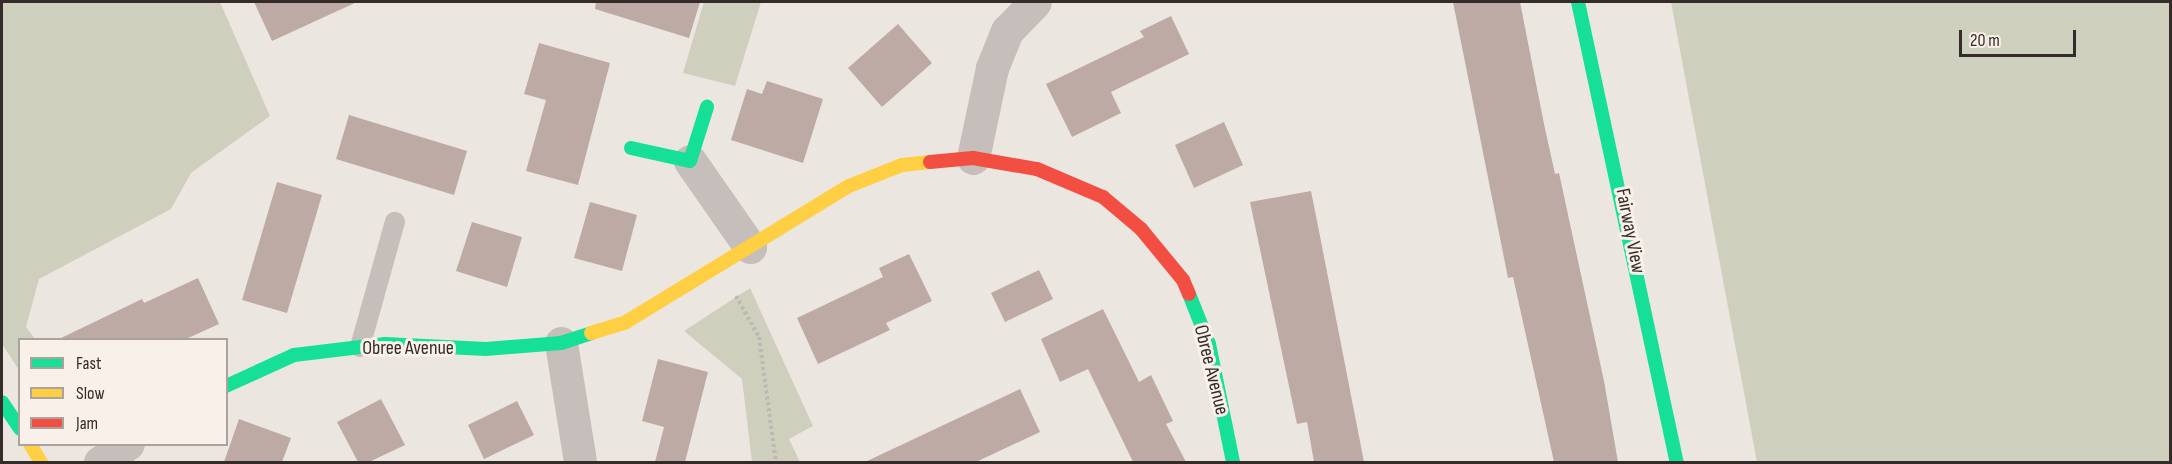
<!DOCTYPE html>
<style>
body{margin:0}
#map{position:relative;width:2172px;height:464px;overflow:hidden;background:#ece6e1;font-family:"Sofia Sans Condensed",sans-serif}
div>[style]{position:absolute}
.green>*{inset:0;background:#ced0bd}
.building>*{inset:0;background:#beaaa4}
.path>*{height:4px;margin-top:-2px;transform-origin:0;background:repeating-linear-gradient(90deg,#beb7b3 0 3px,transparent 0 6px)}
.lane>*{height:20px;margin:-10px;padding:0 10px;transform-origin:10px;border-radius:10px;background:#c5beba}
.street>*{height:33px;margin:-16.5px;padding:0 16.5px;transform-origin:16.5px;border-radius:16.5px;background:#c5beba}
.fast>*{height:14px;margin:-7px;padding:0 7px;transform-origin:7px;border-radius:7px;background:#16e098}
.slow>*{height:14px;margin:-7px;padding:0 7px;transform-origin:7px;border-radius:7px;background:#ffcf43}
.jam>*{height:14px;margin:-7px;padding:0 7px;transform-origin:7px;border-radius:7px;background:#f24e42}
span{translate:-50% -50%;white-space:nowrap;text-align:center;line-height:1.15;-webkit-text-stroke:6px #f8f0e9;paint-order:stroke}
.street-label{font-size:20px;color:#352c29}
.frame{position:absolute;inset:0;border:3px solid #352c29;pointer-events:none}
.legend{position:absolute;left:18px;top:338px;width:210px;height:108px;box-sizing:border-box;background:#f8f0e9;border:2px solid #aaa29c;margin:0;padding:8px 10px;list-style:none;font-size:18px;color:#352c29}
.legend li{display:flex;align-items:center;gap:12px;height:30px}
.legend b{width:30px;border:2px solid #aaa29c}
.scale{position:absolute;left:1959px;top:30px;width:117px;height:27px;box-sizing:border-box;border:3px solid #352c29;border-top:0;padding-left:8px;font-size:18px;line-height:21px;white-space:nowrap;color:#352c29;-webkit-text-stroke:4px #f8f0e9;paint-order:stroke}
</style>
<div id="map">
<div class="green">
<i style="clip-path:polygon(2px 2px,220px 2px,270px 116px,191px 173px,171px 209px,39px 279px,26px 327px,35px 339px,20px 340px,19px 370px,2px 344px)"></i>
<i style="clip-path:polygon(704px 2px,761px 2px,735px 86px,683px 73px)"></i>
<i style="clip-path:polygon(1671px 2px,2170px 2px,2170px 462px,1757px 462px)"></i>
<i style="clip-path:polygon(750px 288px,813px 426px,789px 439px,800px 462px,752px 462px,742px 379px,684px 331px)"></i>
</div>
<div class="building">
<i style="clip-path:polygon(254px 2px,357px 2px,272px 41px)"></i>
<i style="clip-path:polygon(596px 2px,700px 2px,689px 38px,595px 9px)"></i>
<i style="clip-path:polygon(1453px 2px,1520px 2px,1544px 124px,1555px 174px,1559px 173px,1604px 381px,1618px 462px,1554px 462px,1513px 277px,1508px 278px)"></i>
<i style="clip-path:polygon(1171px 16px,1189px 54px,1111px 92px,1121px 113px,1072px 137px,1046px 84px,1144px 37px,1140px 31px)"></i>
<i style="clip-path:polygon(898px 24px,932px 63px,882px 107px,848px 68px)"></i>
<i style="clip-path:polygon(539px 43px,610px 63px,578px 185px,526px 171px,546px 100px,524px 94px)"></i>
<i style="clip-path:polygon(767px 81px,823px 99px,803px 163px,731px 140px,747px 89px,762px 94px)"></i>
<i style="clip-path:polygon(349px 115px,467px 151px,454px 195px,336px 159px)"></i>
<i style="clip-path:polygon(1224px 122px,1243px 165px,1194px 188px,1175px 145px)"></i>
<i style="clip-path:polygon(277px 182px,322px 195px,287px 313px,242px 300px)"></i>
<i style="clip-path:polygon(1311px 191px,1318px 226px,1364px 462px,1314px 462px,1307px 422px,1297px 424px,1250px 202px)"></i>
<i style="clip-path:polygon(590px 202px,637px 215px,622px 271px,574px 258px)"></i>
<i style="clip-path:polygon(472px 222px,522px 237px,507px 287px,456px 271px)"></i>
<i style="clip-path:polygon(909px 254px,932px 301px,886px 323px,890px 330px,818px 364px,797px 318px,883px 277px,879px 268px)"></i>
<i style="clip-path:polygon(1039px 270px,1053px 299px,1005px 322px,991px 293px)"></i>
<i style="clip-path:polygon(198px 278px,219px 324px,186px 339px,59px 339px,142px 299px,144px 303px)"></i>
<i style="clip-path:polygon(1103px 309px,1139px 382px,1151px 375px,1173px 421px,1166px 424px,1186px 462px,1133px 462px,1088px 369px,1060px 382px,1041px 339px)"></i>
<i style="clip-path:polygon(658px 359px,708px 372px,685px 462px,655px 462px,664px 427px,642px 421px)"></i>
<i style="clip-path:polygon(1020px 389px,1040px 432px,976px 462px,865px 462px)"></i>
<i style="clip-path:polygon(381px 399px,405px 445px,369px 462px,358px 462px,337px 422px)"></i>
<i style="clip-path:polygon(517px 401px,534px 435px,484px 459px,468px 425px)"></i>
<i style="clip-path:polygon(239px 419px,291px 438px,282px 462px,224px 462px)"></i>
</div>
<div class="path">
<i style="left:736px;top:296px;width:47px;rotate:60.7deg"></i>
<i style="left:759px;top:337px;width:126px;rotate:82.3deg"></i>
</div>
<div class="lane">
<i style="left:360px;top:347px;width:130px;rotate:-74.4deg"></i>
</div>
<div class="street">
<i style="left:973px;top:158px;width:92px;rotate:-78.1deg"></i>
<i style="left:992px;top:68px;width:40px;rotate:-68deg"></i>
<i style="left:1007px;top:31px;width:40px;rotate:-46deg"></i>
<i style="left:690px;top:161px;width:105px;rotate:55.1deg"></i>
<i style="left:561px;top:343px;width:121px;rotate:80.9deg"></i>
<i style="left:100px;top:462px;width:33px;rotate:-33deg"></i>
</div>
<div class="fast">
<i style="left:1578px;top:2px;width:471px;rotate:77.9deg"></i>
<i style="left:631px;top:148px;width:60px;rotate:12.4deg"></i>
<i style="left:690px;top:161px;width:57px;rotate:-72.5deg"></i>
<i style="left:1189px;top:294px;width:54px;rotate:68.2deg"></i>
<i style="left:1209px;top:344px;width:120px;rotate:78.5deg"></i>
<i style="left:226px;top:386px;width:75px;rotate:-24.5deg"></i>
<i style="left:294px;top:355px;width:92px;rotate:-6.9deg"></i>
<i style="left:385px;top:344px;width:101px;rotate:2.8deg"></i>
<i style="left:486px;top:349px;width:75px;rotate:-4.6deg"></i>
<i style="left:561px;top:343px;width:32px;rotate:-18deg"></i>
<i style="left:2px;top:402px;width:32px;rotate:56deg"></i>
</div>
<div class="slow">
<i style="left:591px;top:333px;width:37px;rotate:-17deg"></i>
<i style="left:626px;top:322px;width:261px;rotate:-31.4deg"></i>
<i style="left:849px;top:186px;width:57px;rotate:-21.6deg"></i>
<i style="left:902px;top:165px;width:28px;rotate:-6deg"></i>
<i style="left:30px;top:444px;width:21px;rotate:59deg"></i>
</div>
<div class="jam">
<i style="left:930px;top:162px;width:43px;rotate:-5.3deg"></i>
<i style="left:973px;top:158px;width:65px;rotate:9.8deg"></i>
<i style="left:1037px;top:169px;width:72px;rotate:23deg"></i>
<i style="left:1103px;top:197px;width:50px;rotate:40.1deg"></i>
<i style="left:1141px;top:229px;width:66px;rotate:50.5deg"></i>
<i style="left:1183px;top:280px;width:15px;rotate:67deg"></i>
</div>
<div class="street-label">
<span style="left:1630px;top:231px;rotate:79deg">Fairway View</span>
<span style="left:408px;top:348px">Obree Avenue</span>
<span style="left:1211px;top:370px;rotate:76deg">Obree Avenue</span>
</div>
<div class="frame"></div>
<ul class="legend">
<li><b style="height:8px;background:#16e098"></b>Fast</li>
<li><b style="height:8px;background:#ffcf43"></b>Slow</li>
<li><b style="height:8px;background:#f24e42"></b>Jam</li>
</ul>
<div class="scale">20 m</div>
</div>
